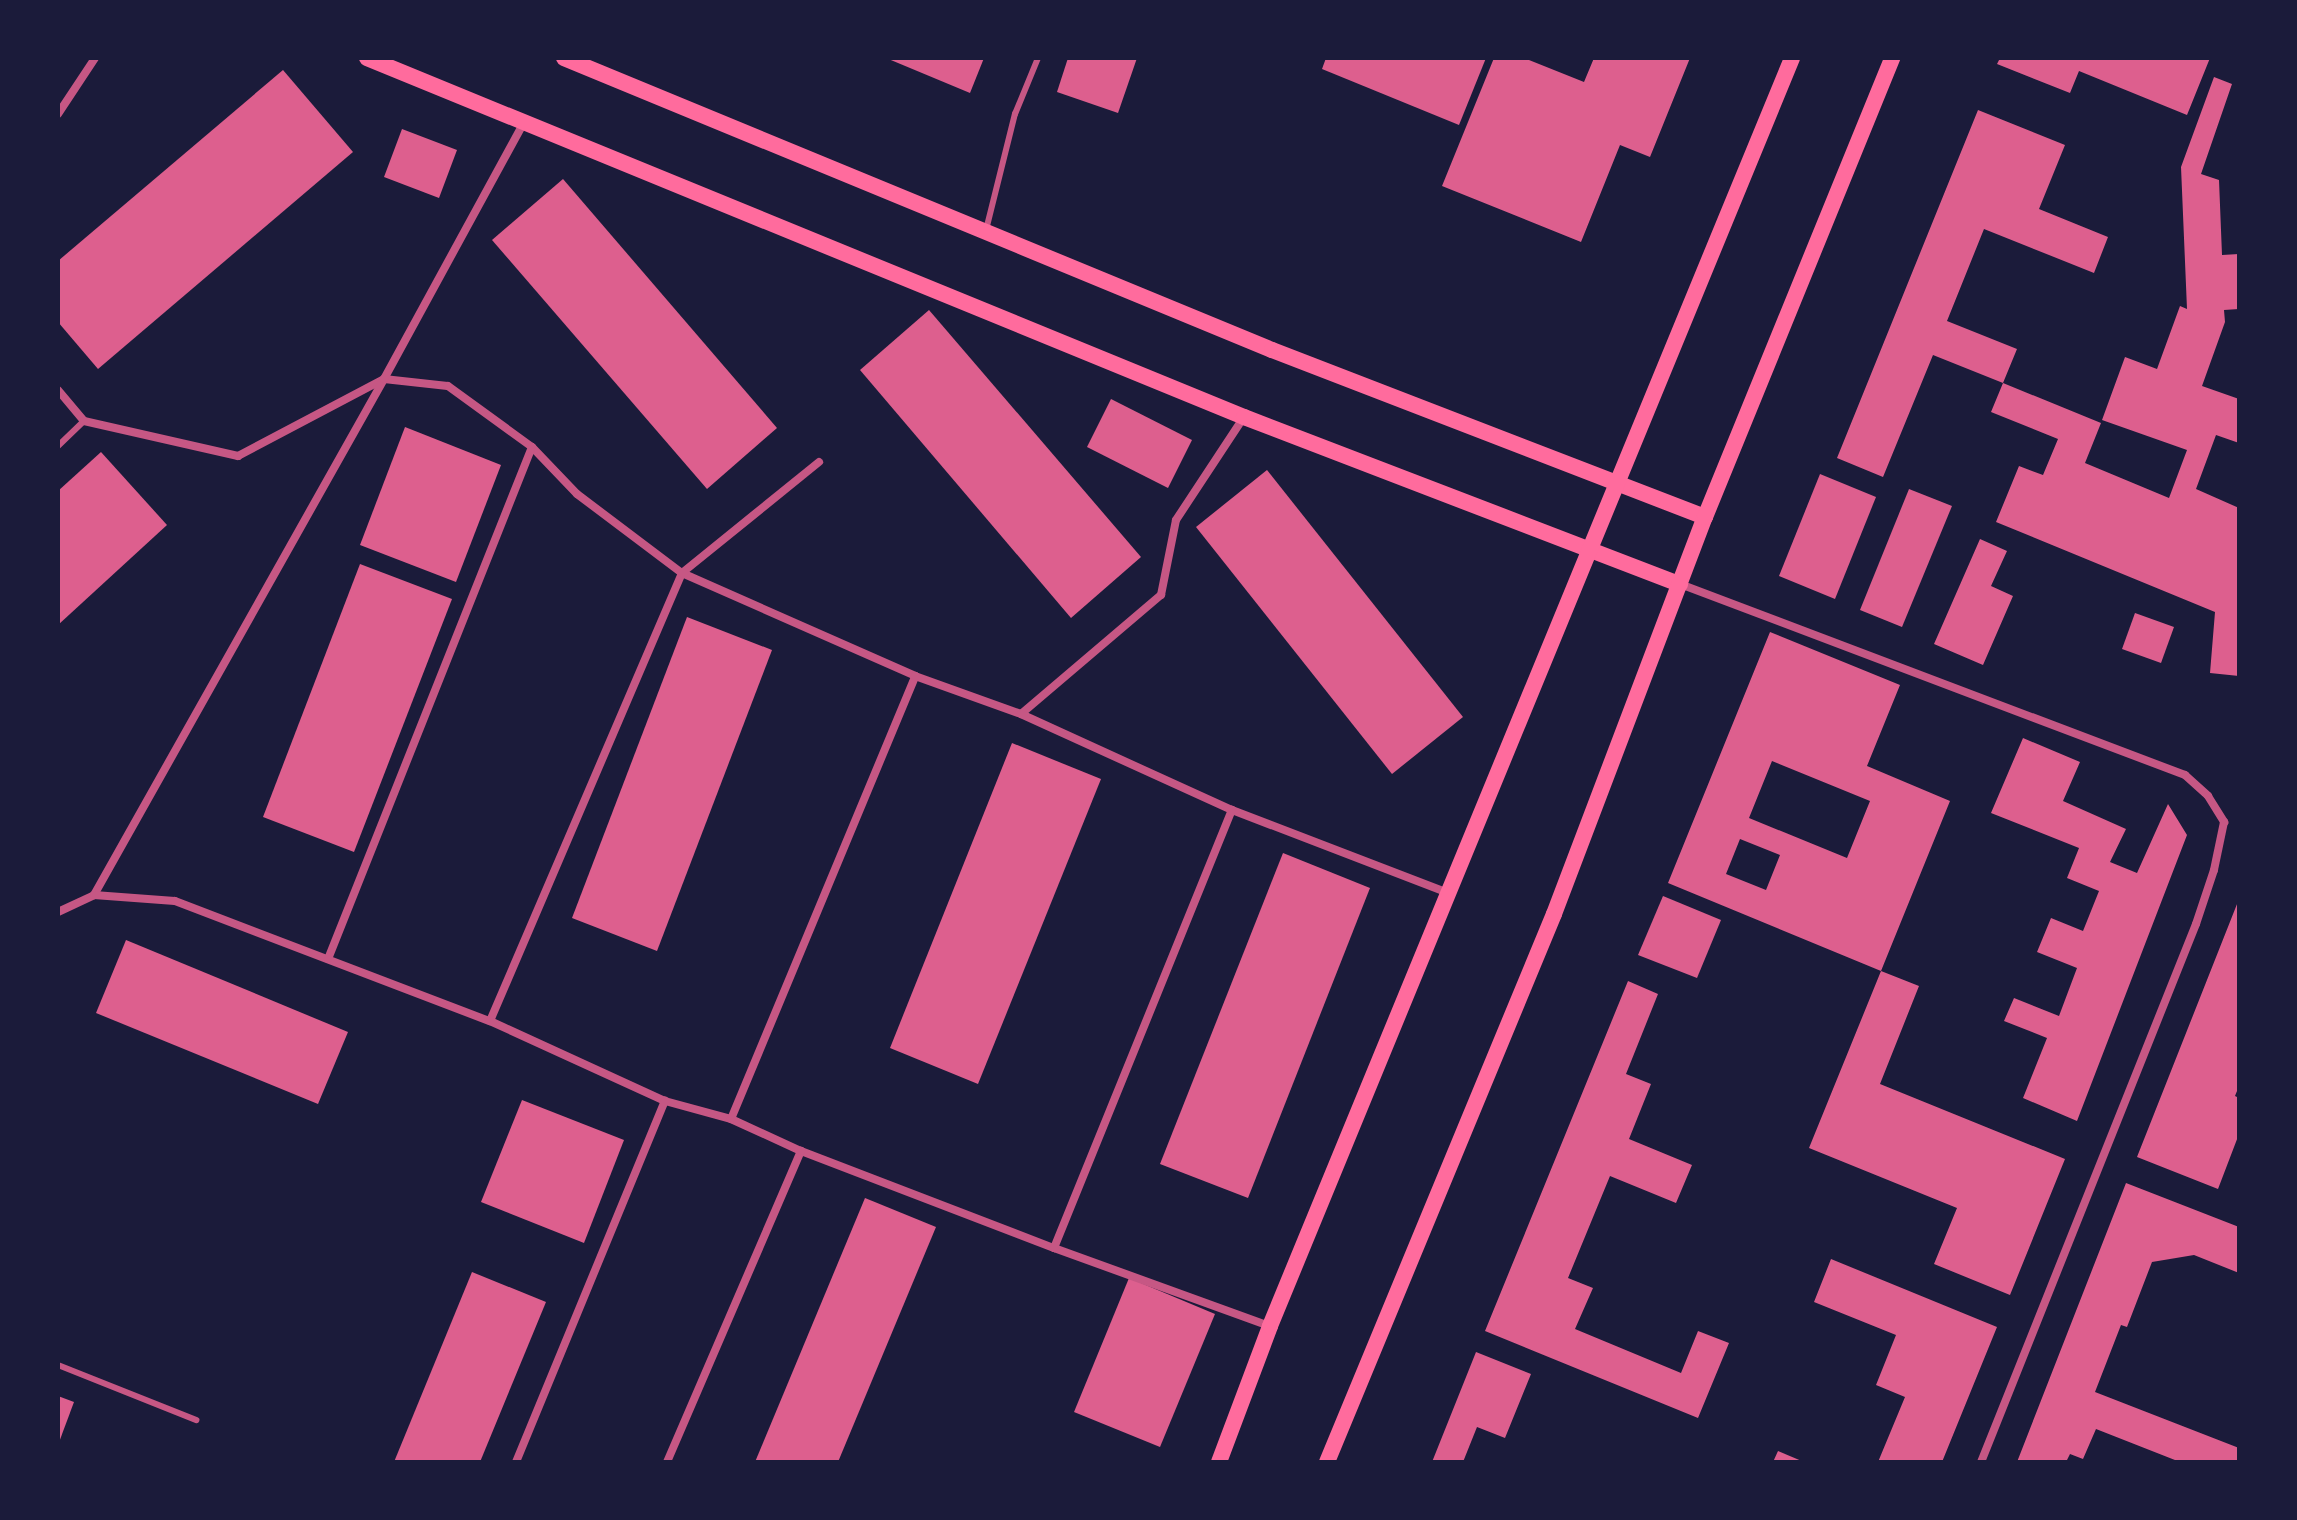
<!DOCTYPE html>
<style>
body{margin:0}
#map{position:relative;width:2297px;height:1520px;overflow:hidden;background:#1b1b3a;font-family:Overpass,sans-serif}
div>[style]{position:absolute}
.building>*{inset:0;background:#dd5f8e}
.service>*{height:6px;margin:-3px;padding:0 3px;transform-origin:3px;border-radius:3px;background:#c65784}
.minor>*{height:8px;margin:-4px;padding:0 4px;transform-origin:4px;border-radius:4px;background:#c65784}
.secondary>*{height:16px;margin:-8px;padding:0 8px;transform-origin:8px;border-radius:8px;background:#ff6b9d}
span{translate:-50% -50%;white-space:nowrap;text-align:center;line-height:1.15;-webkit-text-stroke:7px #1b1b3a;paint-order:stroke}
.frame{position:absolute;inset:0;border:60px solid #1b1b3a;pointer-events:none}
</style>
<div id="map">
<div class="building">
<i style="clip-path:polygon(886px 58px,984px 58px,970px 93px)"></i>
<i style="clip-path:polygon(1068px 58px,1137px 58px,1118px 113px,1057px 92px)"></i>
<i style="clip-path:polygon(1326px 58px,1486px 58px,1459px 125px,1322px 69px)"></i>
<i style="clip-path:polygon(1494px 58px,1524px 58px,1584px 82px,1594px 58px,1690px 58px,1650px 157px,1620px 145px,1581px 242px,1442px 186px)"></i>
<i style="clip-path:polygon(2000px 58px,2210px 58px,2187px 115px,2079px 71px,2070px 93px,1997px 64px)"></i>
<i style="clip-path:polygon(283px 70px,353px 152px,98px 369px,58px 322px,58px 261px)"></i>
<i style="clip-path:polygon(2214px 77px,2232px 84px,2201px 174px,2219px 180px,2222px 255px,2239px 254px,2239px 309px,2224px 310px,2225px 322px,2202px 386px,2239px 399px,2239px 443px,2216px 435px,2196px 489px,2239px 508px,2239px 676px,2210px 673px,2215px 612px,1996px 522px,2019px 466px,2043px 475px,2058px 439px,1991px 412px,2003px 383px,1933px 355px,1883px 477px,1837px 458px,1978px 110px,2065px 145px,2039px 209px,2108px 237px,2094px 273px,1984px 229px,1947px 321px,2017px 349px,2003px 383px,2101px 423px,2085px 463px,2169px 498px,2187px 450px,2102px 420px,2125px 357px,2157px 369px,2180px 306px,2187px 309px,2181px 167px)"></i>
<i style="clip-path:polygon(402px 129px,457px 150px,439px 198px,384px 177px)"></i>
<i style="clip-path:polygon(563px 179px,777px 428px,707px 489px,492px 240px)"></i>
<i style="clip-path:polygon(929px 310px,1141px 557px,1071px 618px,860px 370px)"></i>
<i style="clip-path:polygon(1111px 399px,1192px 440px,1168px 488px,1087px 447px)"></i>
<i style="clip-path:polygon(405px 427px,501px 465px,456px 582px,360px 545px)"></i>
<i style="clip-path:polygon(101px 452px,167px 525px,58px 625px,58px 491px)"></i>
<i style="clip-path:polygon(1267px 470px,1463px 717px,1392px 774px,1196px 527px)"></i>
<i style="clip-path:polygon(1820px 474px,1876px 497px,1835px 599px,1779px 576px)"></i>
<i style="clip-path:polygon(1909px 489px,1952px 506px,1902px 627px,1860px 610px)"></i>
<i style="clip-path:polygon(1980px 539px,2007px 551px,1991px 586px,2013px 596px,1983px 665px,1934px 644px)"></i>
<i style="clip-path:polygon(360px 564px,452px 599px,354px 852px,263px 817px)"></i>
<i style="clip-path:polygon(2135px 613px,2174px 627px,2161px 663px,2122px 649px)"></i>
<i style="clip-path:polygon(687px 617px,772px 650px,657px 951px,572px 918px)"></i>
<i style="clip-path:polygon(evenodd,1770px 632px,1900px 685px,1867px 766px,1950px 801px,1881px 971px,1668px 883px,1770px 632px,1772px 761px,1870px 801px,1847px 858px,1749px 818px,1772px 761px,1770px 632px,1740px 839px,1780px 855px,1766px 890px,1726px 874px,1740px 839px)"></i>
<i style="clip-path:polygon(2023px 738px,2080px 762px,2063px 801px,2126px 829px,2110px 862px,2137px 873px,2168px 804px,2187px 835px,2077px 1121px,2023px 1098px,2047px 1038px,2004px 1021px,2014px 998px,2059px 1016px,2077px 968px,2037px 952px,2051px 918px,2083px 931px,2099px 891px,2067px 878px,2079px 848px,1991px 813px)"></i>
<i style="clip-path:polygon(1012px 743px,1101px 779px,978px 1084px,890px 1048px)"></i>
<i style="clip-path:polygon(1283px 853px,1370px 888px,1248px 1198px,1160px 1164px)"></i>
<i style="clip-path:polygon(1663px 896px,1721px 920px,1697px 978px,1638px 955px)"></i>
<i style="clip-path:polygon(2239px 899px,2239px 1086px,2235px 1096px,2239px 1098px,2239px 1134px,2218px 1189px,2137px 1157px)"></i>
<i style="clip-path:polygon(126px 940px,348px 1032px,318px 1104px,96px 1013px)"></i>
<i style="clip-path:polygon(1881px 971px,1919px 986px,1880px 1084px,2065px 1159px,2010px 1295px,1934px 1264px,1957px 1208px,1809px 1148px)"></i>
<i style="clip-path:polygon(1628px 981px,1658px 994px,1626px 1074px,1651px 1084px,1629px 1139px,1692px 1165px,1676px 1203px,1610px 1176px,1568px 1278px,1593px 1288px,1575px 1329px,1681px 1373px,1698px 1331px,1729px 1343px,1698px 1418px,1485px 1331px)"></i>
<i style="clip-path:polygon(522px 1100px,624px 1140px,584px 1243px,481px 1202px)"></i>
<i style="clip-path:polygon(2126px 1183px,2239px 1227px,2239px 1273px,2194px 1255px,2152px 1262px,2127px 1327px,2121px 1325px,2095px 1392px,2239px 1448px,2239px 1462px,2180px 1462px,2096px 1429px,2083px 1459px,2070px 1454px,2066px 1462px,2017px 1462px)"></i>
<i style="clip-path:polygon(865px 1198px,936px 1227px,838px 1462px,755px 1462px)"></i>
<i style="clip-path:polygon(1831px 1259px,1997px 1327px,1942px 1462px,1878px 1462px,1905px 1397px,1876px 1385px,1896px 1335px,1814px 1302px)"></i>
<i style="clip-path:polygon(472px 1272px,546px 1302px,480px 1462px,394px 1462px)"></i>
<i style="clip-path:polygon(1129px 1278px,1215px 1314px,1160px 1447px,1074px 1412px)"></i>
<i style="clip-path:polygon(1476px 1352px,1531px 1374px,1505px 1438px,1477px 1427px,1463px 1462px,1432px 1462px)"></i>
<i style="clip-path:polygon(58px 1396px,74px 1402px,58px 1445px)"></i>
<i style="clip-path:polygon(1778px 1451px,1804px 1462px,1773px 1462px)"></i>
</div>
<div class="service">
<i style="left:986px;top:230px;width:120px;rotate:-76deg"></i>
<i style="left:1015px;top:114px;width:61px;rotate:-67.7deg"></i>
<i style="left:58px;top:446px;width:36px;rotate:-44deg"></i>
<i style="left:58px;top:1365px;width:149px;rotate:21.7deg"></i>
</div>
<div class="minor">
<i style="left:58px;top:114px;width:67px;rotate:-56.5deg"></i>
<i style="left:58px;top:390px;width:40px;rotate:50deg"></i>
<i style="left:84px;top:421px;width:158px;rotate:12.8deg"></i>
<i style="left:238px;top:456px;width:165px;rotate:-27.8deg"></i>
<i style="left:384px;top:379px;width:64px;rotate:6.2deg"></i>
<i style="left:448px;top:386px;width:104px;rotate:36deg"></i>
<i style="left:532px;top:447px;width:65px;rotate:46.2deg"></i>
<i style="left:577px;top:494px;width:131px;rotate:37deg"></i>
<i style="left:682px;top:573px;width:487px;rotate:113.2deg"></i>
<i style="left:819px;top:462px;width:176px;rotate:141deg"></i>
<i style="left:682px;top:573px;width:255px;rotate:23.8deg"></i>
<i style="left:1680px;top:584px;width:540px;rotate:20.72deg"></i>
<i style="left:2185px;top:775px;width:31px;rotate:42deg"></i>
<i style="left:2208px;top:796px;width:31px;rotate:58deg"></i>
<i style="left:2224px;top:822px;width:49px;rotate:101.8deg"></i>
<i style="left:2214px;top:870px;width:57px;rotate:108.4deg"></i>
<i style="left:2196px;top:924px;width:579px;rotate:111.78deg"></i>
<i style="left:1021px;top:714px;width:184px;rotate:-40.4deg"></i>
<i style="left:1161px;top:595px;width:76px;rotate:-78.7deg"></i>
<i style="left:1176px;top:520px;width:123px;rotate:-56.6deg"></i>
<i style="left:94px;top:895px;width:592px;rotate:-60.66deg"></i>
<i style="left:384px;top:379px;width:293px;rotate:-61.4deg"></i>
<i style="left:58px;top:912px;width:40px;rotate:-25deg"></i>
<i style="left:94px;top:895px;width:81px;rotate:4.2deg"></i>
<i style="left:175px;top:901px;width:337px;rotate:20.9deg"></i>
<i style="left:490px;top:1021px;width:192px;rotate:24.6deg"></i>
<i style="left:665px;top:1101px;width:68px;rotate:15.3deg"></i>
<i style="left:731px;top:1119px;width:77px;rotate:24.6deg"></i>
<i style="left:801px;top:1151px;width:271px;rotate:21deg"></i>
<i style="left:1054px;top:1248px;width:229px;rotate:19.9deg"></i>
<i style="left:328px;top:959px;width:551px;rotate:-68.28deg"></i>
<i style="left:731px;top:1119px;width:480px;rotate:-67.4deg"></i>
<i style="left:915px;top:676px;width:113px;rotate:19.7deg"></i>
<i style="left:1021px;top:714px;width:232px;rotate:24.5deg"></i>
<i style="left:1232px;top:810px;width:231px;rotate:21deg"></i>
<i style="left:1054px;top:1248px;width:473px;rotate:-67.9deg"></i>
<i style="left:516px;top:1462px;width:391px;rotate:-67.6deg"></i>
<i style="left:667px;top:1462px;width:339px;rotate:-66.7deg"></i>
</div>
<div class="secondary">
<i style="left:367px;top:58px;width:948px;rotate:22.26deg"></i>
<i style="left:1244px;top:417px;width:467px;rotate:21deg"></i>
<i style="left:564px;top:58px;width:766px;rotate:22.41deg"></i>
<i style="left:1272px;top:350px;width:464px;rotate:21.1deg"></i>
<i style="left:1219px;top:1462px;width:145px;rotate:-69.4deg"></i>
<i style="left:1270px;top:1326px;width:1371px;rotate:-67.62deg"></i>
<i style="left:1327px;top:1462px;width:593px;rotate:-67.5deg"></i>
<i style="left:1554px;top:914px;width:425px;rotate:-69.2deg"></i>
<i style="left:1705px;top:517px;width:496px;rotate:-67.8deg"></i>
</div>
<div class="frame"></div>
</div>
